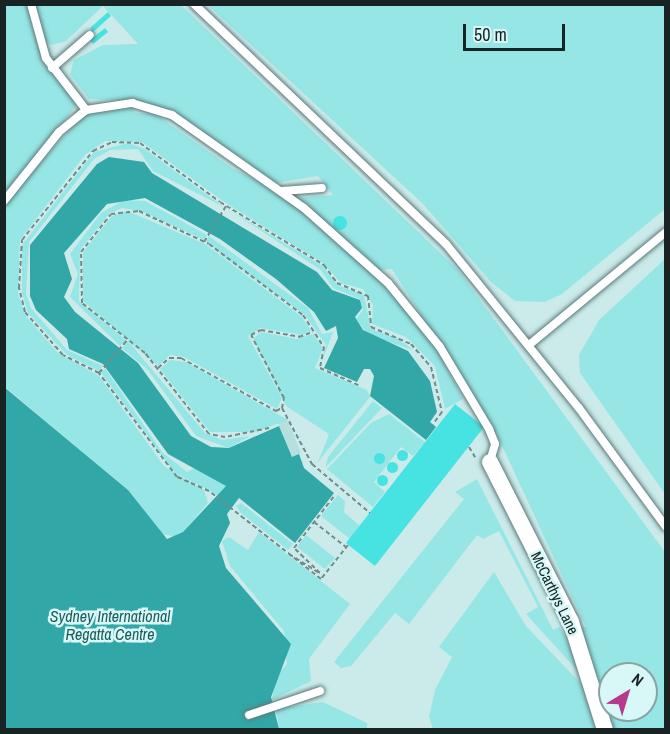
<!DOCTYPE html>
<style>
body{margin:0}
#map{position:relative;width:670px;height:734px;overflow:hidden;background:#caebea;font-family:"Archivo Narrow",sans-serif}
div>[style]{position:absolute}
.built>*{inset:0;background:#b6dfde}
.green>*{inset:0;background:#96e6e5}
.water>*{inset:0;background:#32a7a7}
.building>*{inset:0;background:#47e2e2}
.round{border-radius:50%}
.path>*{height:2px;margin-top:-1px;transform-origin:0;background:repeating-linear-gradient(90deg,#738a89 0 4.5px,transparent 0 7.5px)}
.roads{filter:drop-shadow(0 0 2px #5c7979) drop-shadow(0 0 2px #5c7979)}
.lane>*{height:8px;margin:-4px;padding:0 4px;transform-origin:4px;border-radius:4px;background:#fff}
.street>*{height:16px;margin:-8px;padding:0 8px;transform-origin:8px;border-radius:8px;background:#fff}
span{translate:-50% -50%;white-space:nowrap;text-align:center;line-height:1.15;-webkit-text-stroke:5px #d8f8f8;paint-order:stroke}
.street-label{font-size:15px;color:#182424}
.water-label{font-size:16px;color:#1c5b5b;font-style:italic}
.frame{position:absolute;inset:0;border:6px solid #182424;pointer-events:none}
.north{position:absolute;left:598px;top:662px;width:60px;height:60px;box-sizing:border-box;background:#d8f8f8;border:2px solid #8ba3a3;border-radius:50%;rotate:38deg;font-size:16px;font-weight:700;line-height:24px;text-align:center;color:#182424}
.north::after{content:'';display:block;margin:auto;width:21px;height:27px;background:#b63a8b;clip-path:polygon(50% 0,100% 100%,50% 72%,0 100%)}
.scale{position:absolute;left:463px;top:24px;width:102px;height:27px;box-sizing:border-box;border:3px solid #182424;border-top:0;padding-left:8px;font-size:18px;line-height:21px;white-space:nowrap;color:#182424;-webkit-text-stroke:4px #d8f8f8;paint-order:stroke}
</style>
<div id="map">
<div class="built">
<i style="clip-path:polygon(288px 420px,301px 453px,292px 457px,278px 423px)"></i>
</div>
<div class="green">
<i style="clip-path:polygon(5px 5px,29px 5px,42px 59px,78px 103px,5px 197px)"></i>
<i style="clip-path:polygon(evenodd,34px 5px,181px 5px,458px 270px,665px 552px,665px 729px,611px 729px,578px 626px,586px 627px,497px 435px,392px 269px,377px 270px,296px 198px,333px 195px,318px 176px,275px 183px,172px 111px,132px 101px,89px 99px,70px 74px,74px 60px,103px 45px,138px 44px,103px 6px,66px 41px,52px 45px,44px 41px,34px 5px,610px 674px,646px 674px,646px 710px,610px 710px,610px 674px)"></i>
<i style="clip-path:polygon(208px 5px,665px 5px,665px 209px,562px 294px,545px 302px,515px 301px,492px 283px,423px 204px)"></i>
<i style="clip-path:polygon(132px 107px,135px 113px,155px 114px,232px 168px,279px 192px,389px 287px,429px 335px,463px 399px,445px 409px,435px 366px,406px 337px,372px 324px,373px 305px,363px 289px,341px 283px,323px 263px,224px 202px,142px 142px,105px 141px,85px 155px,20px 240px,18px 294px,26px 316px,56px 351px,99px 376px,164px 466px,204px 490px,208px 503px,183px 532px,177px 537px,161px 534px,128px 490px,5px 387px,4px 205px,84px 113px)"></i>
<i style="clip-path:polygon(128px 143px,145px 149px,224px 207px,153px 171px,138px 149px,110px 150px,94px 159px,29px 242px,26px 293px,31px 308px,67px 350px,103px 366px,99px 371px,67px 355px,28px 313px,22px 293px,22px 245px,94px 152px)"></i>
<i style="clip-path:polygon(124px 200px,145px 201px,207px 235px,204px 240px,141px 211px,122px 208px,110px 213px,80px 250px,79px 301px,126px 340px,120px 346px,70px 297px,78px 274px,70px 254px,101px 213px)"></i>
<i style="clip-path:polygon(226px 208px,323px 266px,339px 286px,364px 295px,371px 329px,398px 338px,413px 350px,368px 335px,356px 319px,363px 310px,360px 299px,333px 288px,321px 270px)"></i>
<i style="clip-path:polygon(127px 211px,205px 244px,302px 317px,311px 331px,303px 335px,260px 328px,248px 336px,282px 398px,277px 409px,184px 357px,170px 355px,158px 366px,83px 301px,83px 252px,112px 216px)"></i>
<i style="clip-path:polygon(209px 236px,308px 308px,322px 334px,333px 332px,320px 367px,326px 345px,305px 315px,224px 257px,206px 241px)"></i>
<i style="clip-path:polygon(665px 259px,665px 494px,580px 373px,579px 355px,599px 320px)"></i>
<i style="clip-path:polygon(261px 332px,297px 339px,313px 334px,323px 348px,315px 368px,367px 390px,370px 397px,318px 462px,329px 434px,286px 406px,253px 339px)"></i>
<i style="clip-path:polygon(128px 341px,205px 433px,222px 440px,250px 436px,229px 448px,196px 436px,148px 370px,122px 348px)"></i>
<i style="clip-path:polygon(170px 360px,186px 362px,288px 420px,255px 432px,210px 432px,160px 369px)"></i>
<i style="clip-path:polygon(105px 368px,162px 452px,187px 472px,195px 468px,226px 486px,219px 496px,174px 472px,101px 373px)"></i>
<i style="clip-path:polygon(373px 401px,382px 408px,325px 468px,328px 457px)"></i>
<i style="clip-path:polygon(389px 414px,425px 442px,413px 456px,401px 447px,374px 482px,385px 492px,373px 507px,327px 469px,371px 423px)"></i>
<i style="clip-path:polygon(477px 479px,553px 630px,560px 627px,585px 679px,526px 614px,538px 607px,499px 531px,483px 539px,477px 535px,409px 624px,395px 613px,351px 666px,341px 668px,334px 662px,464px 499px,455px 492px)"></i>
<i style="clip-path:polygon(338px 495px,345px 501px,344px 512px,360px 526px,350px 539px,321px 516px)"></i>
<i style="clip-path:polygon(241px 503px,293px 544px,288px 550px,241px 513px,236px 506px)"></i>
<i style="clip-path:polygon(259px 532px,350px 604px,309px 659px,311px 681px,272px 700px,275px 678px,287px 664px,284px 631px,230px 566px,222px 541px,229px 537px,248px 550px)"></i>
<i style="clip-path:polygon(306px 535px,335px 558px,325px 569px,297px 547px)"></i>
<i style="clip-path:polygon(494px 572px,526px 626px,586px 689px,601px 729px,433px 729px,429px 717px,435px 690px,452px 657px,439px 647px)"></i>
<i style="clip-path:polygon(323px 702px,367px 723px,367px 729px,279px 729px,276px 709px)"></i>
</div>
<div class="water">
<i style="clip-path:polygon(109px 157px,144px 162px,152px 173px,317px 272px,332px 290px,360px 300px,362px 308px,355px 317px,363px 330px,408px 351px,430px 381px,437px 412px,430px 422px,436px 427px,426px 440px,370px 396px,374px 376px,370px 369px,364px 369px,357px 382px,324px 368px,338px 338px,336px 326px,326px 331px,314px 312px,276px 279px,220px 239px,145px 198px,107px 204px,64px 253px,72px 279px,64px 297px,75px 312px,138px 363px,191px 436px,211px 447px,229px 448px,279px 426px,292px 457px,299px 454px,304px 468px,334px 493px,295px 543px,239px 498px,227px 514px,230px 523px,219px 546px,226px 568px,291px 644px,271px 697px,279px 729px,5px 729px,4px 387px,128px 490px,167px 539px,183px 532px,226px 486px,168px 454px,103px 364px,69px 349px,67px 339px,36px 310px,30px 296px,30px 245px,97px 164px)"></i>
</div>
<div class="building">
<i style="clip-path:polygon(108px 12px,111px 16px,93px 32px,90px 28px)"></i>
<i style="clip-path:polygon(105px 28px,108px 32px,93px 44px,90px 40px)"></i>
<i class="round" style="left:333px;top:216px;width:14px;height:14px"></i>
<i style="clip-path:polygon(455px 404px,484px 427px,375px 566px,346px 543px)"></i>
<i class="round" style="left:396.5px;top:449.5px;width:11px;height:11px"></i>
<i class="round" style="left:373.5px;top:452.5px;width:11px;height:11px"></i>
<i class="round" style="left:386.5px;top:461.5px;width:11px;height:11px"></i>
<i class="round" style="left:376.5px;top:474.5px;width:11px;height:11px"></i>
</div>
<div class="path">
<i style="left:204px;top:242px;width:42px;rotate:-58.6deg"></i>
<i style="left:158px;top:368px;width:15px;rotate:-42deg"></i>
<i style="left:169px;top:358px;width:12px"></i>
<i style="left:181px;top:358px;width:109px;rotate:29.2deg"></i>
<i style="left:276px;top:411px;width:7px;rotate:-27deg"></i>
<i style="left:99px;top:373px;width:45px;rotate:-49.5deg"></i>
<i style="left:282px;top:408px;width:10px;rotate:-79deg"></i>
<i style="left:284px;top:398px;width:71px;rotate:-117.6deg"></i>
<i style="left:251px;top:335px;width:11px;rotate:-27deg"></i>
<i style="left:261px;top:330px;width:39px;rotate:10deg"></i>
<i style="left:299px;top:337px;width:15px;rotate:-20deg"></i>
<i style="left:282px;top:408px;width:64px;rotate:61.8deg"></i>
<i style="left:312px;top:464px;width:76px;rotate:40.2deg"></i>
<i style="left:269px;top:428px;width:45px;rotate:168.4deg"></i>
<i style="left:225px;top:437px;width:16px;rotate:-169deg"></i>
<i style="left:209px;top:434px;width:103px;rotate:-128.3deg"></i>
<i style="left:145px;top:353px;width:80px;rotate:-141.6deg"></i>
<i style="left:82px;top:303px;width:51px;rotate:-91.1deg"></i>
<i style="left:81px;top:252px;width:48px;rotate:-51.7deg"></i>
<i style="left:111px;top:214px;width:28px;rotate:-6deg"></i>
<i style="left:139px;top:211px;width:77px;rotate:25.2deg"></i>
<i style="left:209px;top:244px;width:118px;rotate:37.1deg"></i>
<i style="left:303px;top:315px;width:38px;rotate:57deg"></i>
<i style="left:324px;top:347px;width:21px;rotate:101deg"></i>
<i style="left:320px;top:368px;width:42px;rotate:24.1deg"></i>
<i style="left:469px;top:447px;width:12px;rotate:59deg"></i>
<i style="left:314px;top:522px;width:41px;rotate:38deg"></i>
<i style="left:348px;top:545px;width:43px;rotate:128.5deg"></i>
<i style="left:321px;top:579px;width:142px;rotate:-141.8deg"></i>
<i style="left:209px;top:491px;width:35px;rotate:-156deg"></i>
<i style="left:177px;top:477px;width:130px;rotate:-126.9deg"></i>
<i style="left:99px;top:373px;width:40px;rotate:-153.4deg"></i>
<i style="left:63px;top:355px;width:57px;rotate:-131.5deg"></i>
<i style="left:25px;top:312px;width:25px;rotate:-104deg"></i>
<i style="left:19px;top:288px;width:48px;rotate:-86.4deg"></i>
<i style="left:22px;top:240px;width:114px;rotate:-51.4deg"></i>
<i style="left:93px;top:151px;width:21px;rotate:-25deg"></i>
<i style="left:112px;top:142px;width:28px;rotate:2deg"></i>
<i style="left:140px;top:143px;width:99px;rotate:36.4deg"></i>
<i style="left:220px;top:202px;width:122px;rotate:31.2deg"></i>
<i style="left:324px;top:265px;width:22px;rotate:54deg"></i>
<i style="left:337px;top:283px;width:34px;rotate:23deg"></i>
<i style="left:368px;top:296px;width:31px;rotate:84deg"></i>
<i style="left:371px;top:327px;width:43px;rotate:23deg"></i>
<i style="left:411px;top:344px;width:30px;rotate:49deg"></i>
<i style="left:431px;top:367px;width:46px;rotate:76.3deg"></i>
<i style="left:442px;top:412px;width:15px;rotate:127deg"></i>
<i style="left:289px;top:554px;width:36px;rotate:32deg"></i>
<i style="left:320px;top:573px;width:36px;rotate:-136deg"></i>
<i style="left:294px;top:548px;width:67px;rotate:-52.3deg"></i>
</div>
<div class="roads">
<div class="lane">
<i style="left:31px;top:4px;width:56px;rotate:74.5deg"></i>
<i style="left:46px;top:58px;width:66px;rotate:52.4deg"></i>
<i style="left:194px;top:4px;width:348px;rotate:43.6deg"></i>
<i style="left:446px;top:244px;width:211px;rotate:51deg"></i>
<i style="left:579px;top:408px;width:147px;rotate:53.8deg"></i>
<i style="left:52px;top:68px;width:50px;rotate:-41deg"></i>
<i style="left:282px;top:191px;width:40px;rotate:-4.3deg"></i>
<i style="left:4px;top:201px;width:88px;rotate:-51.4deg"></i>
<i style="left:59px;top:132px;width:35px;rotate:-39deg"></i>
<i style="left:86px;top:110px;width:47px;rotate:-8.7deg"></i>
<i style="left:132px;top:103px;width:42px;rotate:16.7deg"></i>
<i style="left:172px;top:115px;width:161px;rotate:35.2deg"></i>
<i style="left:304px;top:208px;width:113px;rotate:41.8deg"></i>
<i style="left:388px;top:283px;width:82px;rotate:50.9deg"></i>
<i style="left:440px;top:347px;width:96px;rotate:59.1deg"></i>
<i style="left:489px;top:429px;width:16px;rotate:68deg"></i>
<i style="left:495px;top:444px;width:19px;rotate:106deg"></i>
<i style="left:529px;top:345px;width:178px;rotate:-39.5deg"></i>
<i style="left:249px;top:715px;width:75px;rotate:-18.7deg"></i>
</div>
<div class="street">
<i style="left:490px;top:462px;width:179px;rotate:63.1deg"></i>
<i style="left:571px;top:622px;width:113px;rotate:72.5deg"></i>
</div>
</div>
<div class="street-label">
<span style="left:555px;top:593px;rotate:64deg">McCarthys Lane</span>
</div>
<div class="water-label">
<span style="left:110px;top:625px">Sydney International<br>Regatta Centre</span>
</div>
<div class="frame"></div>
<div class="north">N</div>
<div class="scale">50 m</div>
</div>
